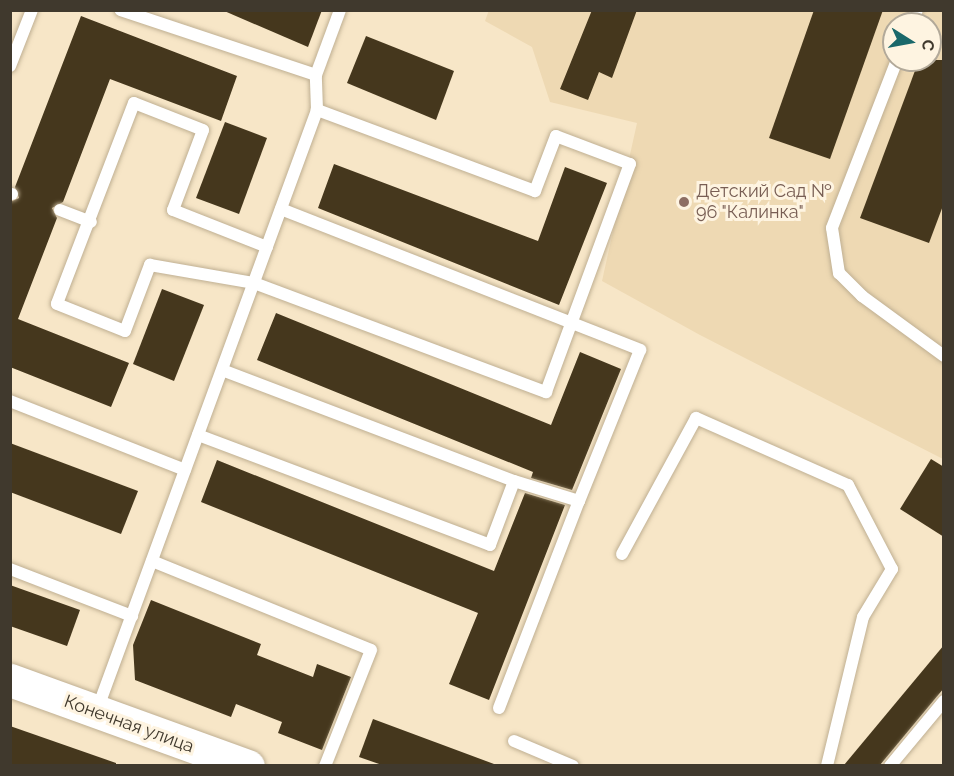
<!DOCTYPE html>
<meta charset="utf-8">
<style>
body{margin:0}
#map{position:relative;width:954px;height:776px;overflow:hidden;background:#f7e6c7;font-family:Raleway,sans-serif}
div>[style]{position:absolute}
.built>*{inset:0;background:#eed9b3}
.building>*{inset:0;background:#45371d}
.roads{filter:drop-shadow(0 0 2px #bfaf92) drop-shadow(0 0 2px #bfaf92)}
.lane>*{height:12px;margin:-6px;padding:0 6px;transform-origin:6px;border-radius:6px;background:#fff}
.secondary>*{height:33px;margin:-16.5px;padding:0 16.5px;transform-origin:16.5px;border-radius:16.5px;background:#fff}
.dots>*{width:16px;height:16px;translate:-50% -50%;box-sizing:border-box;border:3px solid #fef4e1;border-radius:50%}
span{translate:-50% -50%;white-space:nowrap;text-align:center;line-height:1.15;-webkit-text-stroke:6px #fef4e1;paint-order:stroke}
.education-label{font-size:18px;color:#785e54}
.left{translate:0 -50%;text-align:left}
.street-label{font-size:18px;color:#40392d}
.frame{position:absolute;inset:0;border:12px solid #40392d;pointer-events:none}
.north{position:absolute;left:882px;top:12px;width:60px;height:60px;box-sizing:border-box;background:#fef4e1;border:2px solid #b2a999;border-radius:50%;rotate:101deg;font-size:16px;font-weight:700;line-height:24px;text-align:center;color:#40392d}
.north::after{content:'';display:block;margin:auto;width:21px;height:27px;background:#1a686a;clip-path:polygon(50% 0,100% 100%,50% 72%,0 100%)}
</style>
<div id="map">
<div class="built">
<i style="clip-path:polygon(evenodd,489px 10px,943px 11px,943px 459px,700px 335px,602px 281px,637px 123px,550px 102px,532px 47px,485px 21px,489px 10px,894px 24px,930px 24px,930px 60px,894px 60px,894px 24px)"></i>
</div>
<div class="building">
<i style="clip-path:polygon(222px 10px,322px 10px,308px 47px)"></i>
<i style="clip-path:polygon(592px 10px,637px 10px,612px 78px,599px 72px,588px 100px,560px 89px)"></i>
<i style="clip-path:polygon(814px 10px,883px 10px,830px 159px,769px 138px)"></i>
<i style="clip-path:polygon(81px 16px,237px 76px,221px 121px,110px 79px,63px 202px,52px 208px,57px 218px,18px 319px,129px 363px,111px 407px,10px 367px,10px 202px,19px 198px,15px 187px)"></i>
<i style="clip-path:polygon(366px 36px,454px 71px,436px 120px,347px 83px)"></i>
<i style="clip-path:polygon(919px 60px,944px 60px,944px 203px,929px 243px,860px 218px)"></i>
<i style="clip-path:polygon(225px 122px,267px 138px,239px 214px,196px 198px)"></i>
<i style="clip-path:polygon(334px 164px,538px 241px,565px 167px,607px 183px,559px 305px,318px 208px)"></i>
<i style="clip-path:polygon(162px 289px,204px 305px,174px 381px,133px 364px)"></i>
<i style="clip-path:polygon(276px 313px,551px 425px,580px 352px,621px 369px,572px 490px,531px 478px,533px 472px,257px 360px)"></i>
<i style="clip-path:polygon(10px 443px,138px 491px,121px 534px,10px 492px)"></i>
<i style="clip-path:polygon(931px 459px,944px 467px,944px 537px,900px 509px)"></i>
<i style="clip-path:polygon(217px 460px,494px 571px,525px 493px,565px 505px,489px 700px,449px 684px,478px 613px,201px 502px)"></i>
<i style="clip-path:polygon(10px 585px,80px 610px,67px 646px,10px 626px)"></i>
<i style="clip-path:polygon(151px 600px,261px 644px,257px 655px,313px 677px,317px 664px,351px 677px,322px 750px,278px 733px,282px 722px,236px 704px,231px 717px,135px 680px,133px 645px)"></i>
<i style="clip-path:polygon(944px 645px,944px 688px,880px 765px,844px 765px)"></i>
<i style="clip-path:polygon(373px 719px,494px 764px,494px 765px,382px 765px,359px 757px)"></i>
<i style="clip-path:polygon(10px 726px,116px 763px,116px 765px,10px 765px)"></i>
</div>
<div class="roads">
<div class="lane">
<i style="left:911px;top:24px;width:15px;rotate:-67deg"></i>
<i style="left:897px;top:60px;width:180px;rotate:111.2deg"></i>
<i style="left:832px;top:228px;width:46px;rotate:81.2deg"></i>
<i style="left:839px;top:273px;width:33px;rotate:45deg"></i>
<i style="left:862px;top:296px;width:102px;rotate:36.2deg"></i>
<i style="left:10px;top:66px;width:60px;rotate:-68.6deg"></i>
<i style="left:316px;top:75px;width:69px;rotate:-69.7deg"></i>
<i style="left:10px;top:194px;width:2px"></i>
<i style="left:281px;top:209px;width:386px;rotate:21.4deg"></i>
<i style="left:640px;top:350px;width:163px;rotate:112deg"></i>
<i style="left:60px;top:210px;width:33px;rotate:21deg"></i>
<i style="left:267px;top:247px;width:101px;rotate:-158.5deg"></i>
<i style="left:173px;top:210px;width:85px;rotate:-69.4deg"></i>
<i style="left:203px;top:130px;width:74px;rotate:-158.6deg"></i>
<i style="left:134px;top:103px;width:215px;rotate:111deg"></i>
<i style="left:57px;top:304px;width:73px;rotate:21.7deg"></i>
<i style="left:125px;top:331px;width:71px;rotate:-69.3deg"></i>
<i style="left:150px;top:265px;width:106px;rotate:9.8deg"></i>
<i style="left:254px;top:283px;width:312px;rotate:20.5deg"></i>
<i style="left:546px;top:392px;width:243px;rotate:-69.8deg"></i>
<i style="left:630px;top:164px;width:79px;rotate:-159.3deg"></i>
<i style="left:556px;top:136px;width:59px;rotate:110.9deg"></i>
<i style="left:535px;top:191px;width:233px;rotate:-159.6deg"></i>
<i style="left:10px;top:401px;width:188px;rotate:21.5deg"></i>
<i style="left:198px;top:435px;width:312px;rotate:20.6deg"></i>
<i style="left:490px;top:545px;width:68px;rotate:-69.4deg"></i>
<i style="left:514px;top:481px;width:312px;rotate:-159.2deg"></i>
<i style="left:622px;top:554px;width:155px;rotate:-61.4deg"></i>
<i style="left:696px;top:418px;width:166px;rotate:23.8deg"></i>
<i style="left:848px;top:485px;width:95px;rotate:62.4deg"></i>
<i style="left:892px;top:569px;width:56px;rotate:121.1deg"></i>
<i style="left:863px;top:617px;width:153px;rotate:103.6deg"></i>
<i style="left:152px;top:561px;width:236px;rotate:22.1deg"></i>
<i style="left:371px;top:650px;width:125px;rotate:111.6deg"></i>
<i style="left:10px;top:569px;width:131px;rotate:21.1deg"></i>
<i style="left:499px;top:708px;width:222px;rotate:-68.9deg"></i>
<i style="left:579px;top:501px;width:68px;rotate:-162.9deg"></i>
<i style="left:97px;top:710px;width:639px;rotate:-69.86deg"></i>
<i style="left:317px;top:110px;width:35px;rotate:-92deg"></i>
<i style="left:316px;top:75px;width:206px;rotate:-161.6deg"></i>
<i style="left:514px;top:741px;width:64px;rotate:23deg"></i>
<i style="left:890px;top:766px;width:85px;rotate:-50.3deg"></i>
</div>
<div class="secondary">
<i style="left:10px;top:680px;width:253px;rotate:19.9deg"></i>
</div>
</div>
<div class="dots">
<i style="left:684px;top:202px;background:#8d6e63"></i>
</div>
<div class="education-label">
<span class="left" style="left:696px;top:202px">Детский Сад №<br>96 "Калинка"</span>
</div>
<div class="street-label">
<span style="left:129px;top:724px;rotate:20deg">Конечная улица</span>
</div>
<div class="frame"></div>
<div class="north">С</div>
</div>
